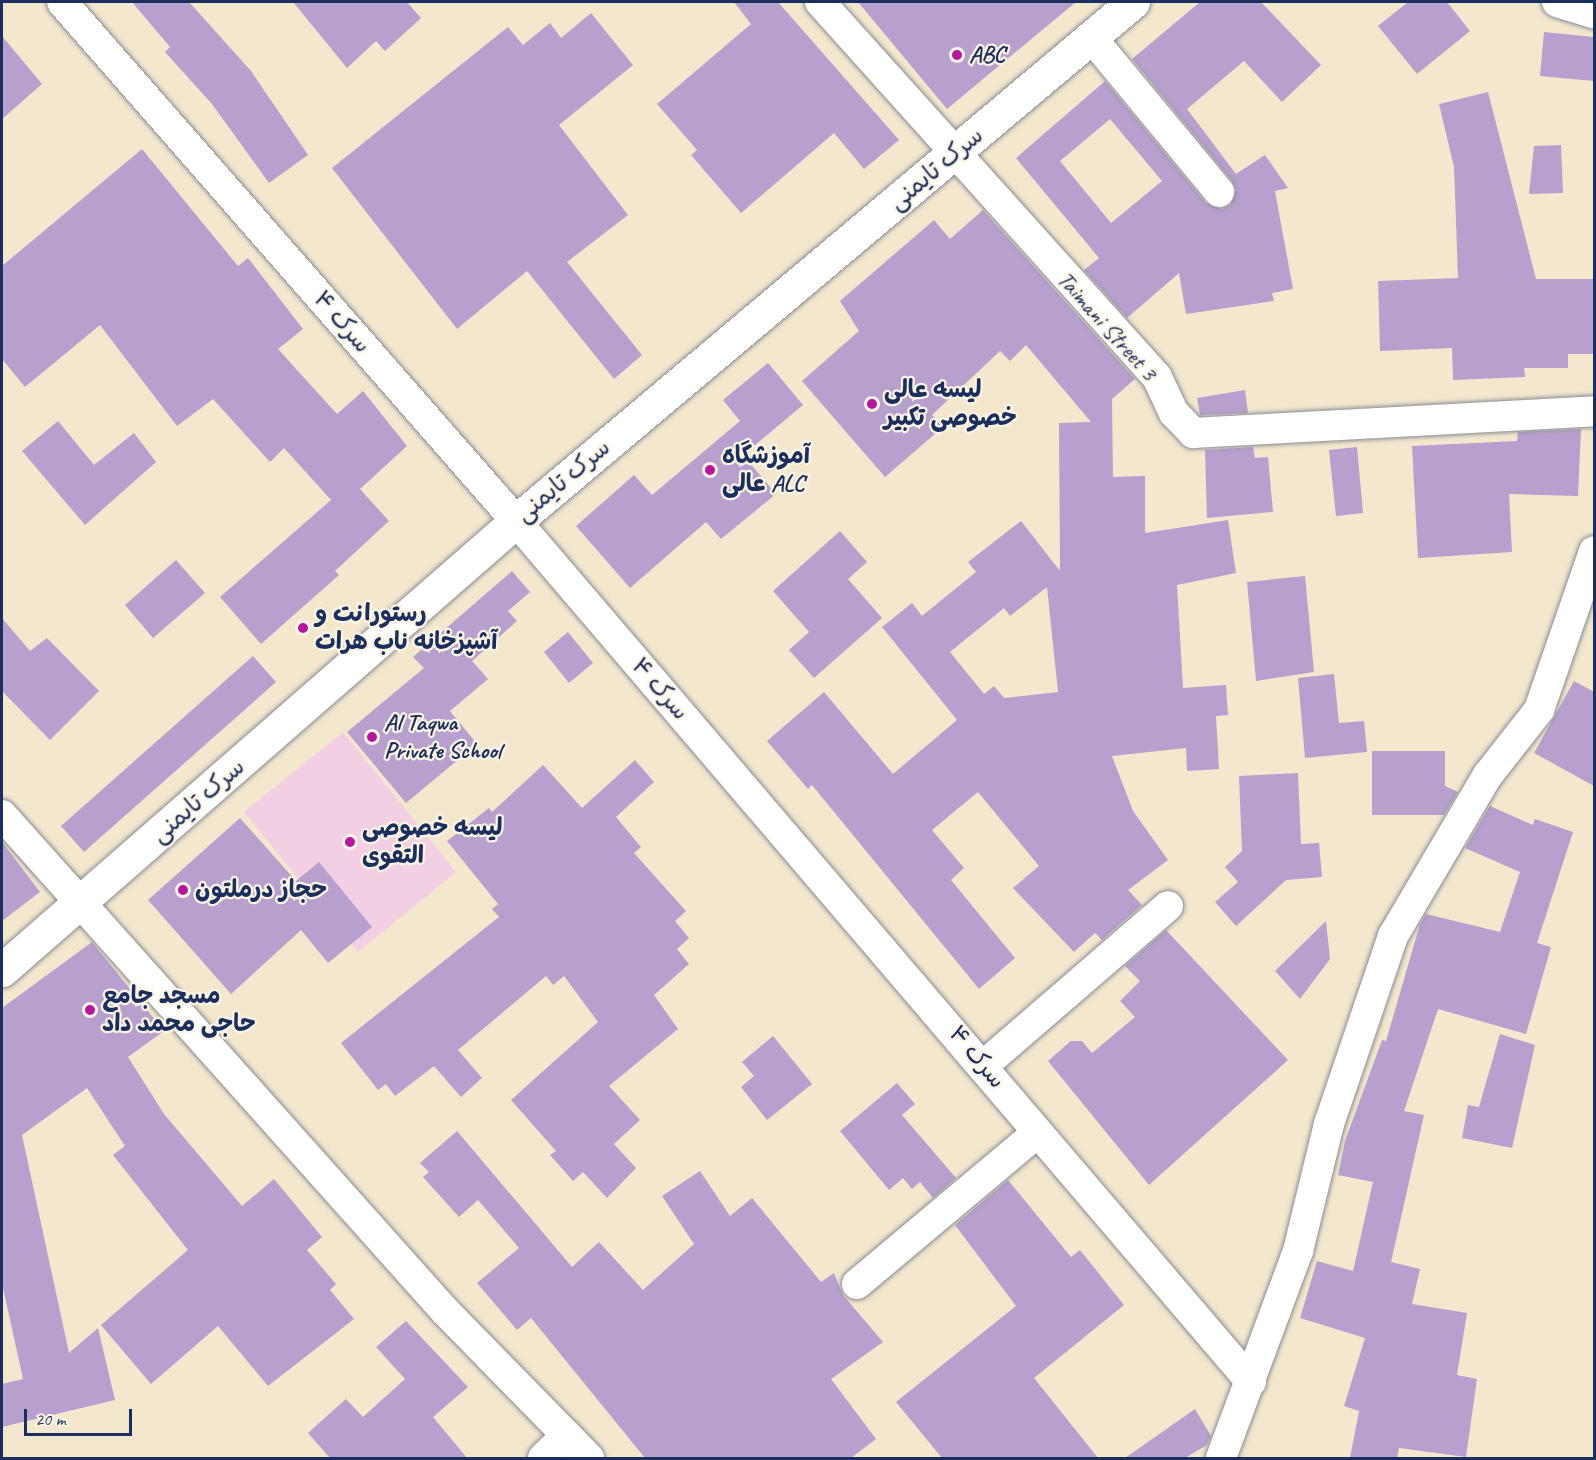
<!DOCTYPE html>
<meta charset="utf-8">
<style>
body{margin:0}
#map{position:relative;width:1596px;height:1460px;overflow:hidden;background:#f3e8cd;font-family:Caveat,"Playpen Sans Arabic",sans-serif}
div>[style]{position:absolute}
.built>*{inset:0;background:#f2cfe2}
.building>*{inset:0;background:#b7a0cd}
.roads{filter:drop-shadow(0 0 2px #878c96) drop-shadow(0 0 2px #878c96)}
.street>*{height:30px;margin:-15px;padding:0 15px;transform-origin:15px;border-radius:15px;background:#fff}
.secondary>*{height:33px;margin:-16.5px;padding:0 16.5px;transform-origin:16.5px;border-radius:16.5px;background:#fff}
.dots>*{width:16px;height:16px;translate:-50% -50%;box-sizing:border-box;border:3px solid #fcf5e5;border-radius:50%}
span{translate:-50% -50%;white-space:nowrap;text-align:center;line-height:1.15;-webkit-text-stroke:4.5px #fcf5e5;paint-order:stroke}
.poi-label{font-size:24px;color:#1b2f5e;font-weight:700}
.left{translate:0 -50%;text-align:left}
.street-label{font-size:24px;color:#1b2f5e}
.frame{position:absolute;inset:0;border:3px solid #1b2f5e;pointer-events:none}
.scale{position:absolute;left:24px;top:1409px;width:108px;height:27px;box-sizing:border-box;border:3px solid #1b2f5e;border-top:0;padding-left:8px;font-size:18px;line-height:21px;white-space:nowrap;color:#1b2f5e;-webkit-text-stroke:4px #fcf5e5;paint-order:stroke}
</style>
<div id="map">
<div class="built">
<i style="clip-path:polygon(343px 732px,456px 872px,358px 952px,244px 812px)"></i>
</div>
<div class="building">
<i style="clip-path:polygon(132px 2px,189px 2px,251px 71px,308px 155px,269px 183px,212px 104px,165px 52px,170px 47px)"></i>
<i style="clip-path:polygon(293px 2px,407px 2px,421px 18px,385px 51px,376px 41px,347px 68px)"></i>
<i style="clip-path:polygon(734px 2px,778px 2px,899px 140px,864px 169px,834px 133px,741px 213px,691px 155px,697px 150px,657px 104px,751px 24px)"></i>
<i style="clip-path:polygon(858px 2px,1076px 2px,947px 109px)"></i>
<i style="clip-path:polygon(evenodd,1200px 2px,1261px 2px,1321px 65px,1282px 102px,1244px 61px,1187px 109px,1236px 174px,1265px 155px,1288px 188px,1275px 191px,1293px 289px,1272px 293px,1274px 301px,1186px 314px,1179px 273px,1127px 318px,1084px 270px,1099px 258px,1016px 158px,1105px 81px,1206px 203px,1221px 209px,1230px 205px,1236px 190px,1232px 181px,1132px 59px,1200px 2px,1110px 119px,1162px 181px,1111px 223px,1060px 161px,1110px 119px)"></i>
<i style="clip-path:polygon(1408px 2px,1447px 2px,1470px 31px,1417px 74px,1378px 26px)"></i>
<i style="clip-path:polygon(591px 13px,633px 65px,559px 125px,628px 215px,567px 262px,642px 355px,614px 379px,527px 271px,457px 329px,332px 168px,508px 27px,523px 45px,550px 23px,561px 38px)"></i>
<i style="clip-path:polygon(1544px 32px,1594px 37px,1594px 81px,1540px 76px)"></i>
<i style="clip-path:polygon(2px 36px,42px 84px,2px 119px)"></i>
<i style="clip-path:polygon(1488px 92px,1536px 279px,1594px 279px,1594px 354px,1568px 354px,1568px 368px,1524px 368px,1525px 377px,1453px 380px,1452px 348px,1380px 351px,1378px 281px,1458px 278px,1454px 167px,1439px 104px)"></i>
<i style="clip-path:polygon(1561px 145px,1563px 193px,1529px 194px,1534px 146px)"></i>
<i style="clip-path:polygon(142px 149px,238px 266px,248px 258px,303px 329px,278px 349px,337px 414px,363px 391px,407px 446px,360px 489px,389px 521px,335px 571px,339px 575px,261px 644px,220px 597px,331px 500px,284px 448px,270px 462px,213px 399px,177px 426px,100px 325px,25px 387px,2px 359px,2px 266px)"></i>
<i style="clip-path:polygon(evenodd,983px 210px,1135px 379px,1112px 399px,1113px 477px,1145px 476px,1145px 533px,1228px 520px,1236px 573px,1177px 585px,1183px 688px,1226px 685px,1228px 715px,1216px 716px,1219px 769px,1187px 771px,1186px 748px,1112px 756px,1133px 811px,1168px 860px,1128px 890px,1142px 905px,1102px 940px,1095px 933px,1074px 952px,1013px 888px,1039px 866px,978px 792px,932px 830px,964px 868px,951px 880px,1015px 958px,979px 989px,812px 785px,808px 789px,767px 741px,824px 692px,893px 774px,957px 720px,882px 627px,912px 603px,922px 616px,976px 572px,968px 562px,1021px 521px,1060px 571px,1059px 423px,1091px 422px,1026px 345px,1010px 361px,1000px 351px,932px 415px,943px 427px,885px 477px,802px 381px,859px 331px,840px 301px,934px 220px,950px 239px,983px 210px,1047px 587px,1058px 692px,1004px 698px,994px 686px,984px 694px,950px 652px,1004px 608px,1010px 616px,1047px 587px)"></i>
<i style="clip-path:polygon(768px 363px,803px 405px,743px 455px,776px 494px,721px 539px,706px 522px,630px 588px,576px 526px,634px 475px,652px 495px,740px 421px,723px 400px)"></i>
<i style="clip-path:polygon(1245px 390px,1248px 413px,1200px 415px,1197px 398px)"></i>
<i style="clip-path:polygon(58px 421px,94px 465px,134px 433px,156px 462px,85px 525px,22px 451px)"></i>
<i style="clip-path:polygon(1581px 429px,1578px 496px,1509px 494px,1512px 552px,1418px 558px,1412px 446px,1517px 441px,1518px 432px)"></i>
<i style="clip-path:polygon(1253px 447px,1255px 458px,1268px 457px,1273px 512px,1207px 518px,1205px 450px)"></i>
<i style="clip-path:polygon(1357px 447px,1363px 513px,1336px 516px,1329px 450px)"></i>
<i style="clip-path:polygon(840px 531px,867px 562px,848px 579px,882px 618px,814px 678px,789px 650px,809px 632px,773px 591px)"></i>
<i style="clip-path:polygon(176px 560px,205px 593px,153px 638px,125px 605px)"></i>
<i style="clip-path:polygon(512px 571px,530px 592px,508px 611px,517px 621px,472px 661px,488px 679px,450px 711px,477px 744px,406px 803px,347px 732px,424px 668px,413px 657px)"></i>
<i style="clip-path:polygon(1305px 576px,1314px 672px,1256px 681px,1247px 582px)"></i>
<i style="clip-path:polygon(2px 618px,30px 651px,47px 638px,99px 691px,50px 740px,2px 691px)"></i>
<i style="clip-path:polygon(568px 632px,593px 663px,569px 683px,544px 652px)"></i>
<i style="clip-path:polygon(253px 656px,276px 682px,84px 852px,61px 826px)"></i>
<i style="clip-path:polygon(1334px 674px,1339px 723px,1364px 721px,1367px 752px,1305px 758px,1298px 678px)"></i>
<i style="clip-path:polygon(1574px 681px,1594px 692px,1594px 786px,1534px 753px)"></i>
<i style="clip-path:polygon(1372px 751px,1445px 751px,1445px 786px,1458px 792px,1444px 815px,1372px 815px)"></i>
<i style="clip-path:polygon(635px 760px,654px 782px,616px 817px,641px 847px,634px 853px,686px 911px,675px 921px,689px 938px,677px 949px,689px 964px,654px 995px,678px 1029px,609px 1086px,640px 1120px,614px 1144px,636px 1168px,607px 1198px,583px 1172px,573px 1181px,550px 1155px,556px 1151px,511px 1100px,598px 1022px,564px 976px,553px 985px,546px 976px,458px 1050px,482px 1078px,461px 1097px,434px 1066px,395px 1096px,386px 1084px,378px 1090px,341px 1043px,499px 917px,492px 909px,498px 904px,447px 841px,489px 808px,492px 812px,543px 765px,582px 808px)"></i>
<i style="clip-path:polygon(1298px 773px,1301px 844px,1319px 843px,1322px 877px,1286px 880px,1236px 926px,1215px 902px,1238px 882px,1225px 867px,1242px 851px,1239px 776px)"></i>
<i style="clip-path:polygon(1490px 806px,1533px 825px,1535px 819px,1573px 832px,1537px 943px,1551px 947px,1526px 1034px,1438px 1009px,1404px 1111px,1424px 1115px,1391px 1262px,1420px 1269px,1412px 1304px,1467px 1313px,1457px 1375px,1477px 1379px,1466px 1457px,1399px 1448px,1397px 1458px,1350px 1458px,1359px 1411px,1344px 1406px,1365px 1338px,1300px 1318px,1317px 1261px,1353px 1271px,1373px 1182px,1338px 1175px,1345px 1141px,1382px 1040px,1386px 1041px,1420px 924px,1426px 914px,1500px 932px,1520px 872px,1465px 848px)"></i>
<i style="clip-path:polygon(240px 818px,296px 881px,319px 862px,372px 927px,328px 963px,301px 930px,231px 994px,148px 900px)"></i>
<i style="clip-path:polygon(2px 842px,40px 892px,2px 921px)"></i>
<i style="clip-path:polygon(1326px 921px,1330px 959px,1300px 999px,1275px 971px)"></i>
<i style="clip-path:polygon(1166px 930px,1288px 1060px,1149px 1185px,1048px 1061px,1071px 1041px,1082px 1041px,1092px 1053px,1135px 1017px,1120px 1001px,1140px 981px,1125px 966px)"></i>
<i style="clip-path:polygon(92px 942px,164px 1031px,128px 1057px,164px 1114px,242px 1206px,274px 1179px,322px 1237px,307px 1250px,336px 1284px,330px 1290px,354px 1319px,268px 1386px,218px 1326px,151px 1384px,101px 1325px,188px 1250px,113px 1155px,125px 1146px,87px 1088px,22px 1135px,69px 1353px,98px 1328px,115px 1400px,2px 1427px,2px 1384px,23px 1379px,2px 1283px,2px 1008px)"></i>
<i style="clip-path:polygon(1500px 1034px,1535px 1045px,1512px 1148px,1462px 1138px,1468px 1105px,1479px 1107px)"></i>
<i style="clip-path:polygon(773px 1036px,812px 1084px,767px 1120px,741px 1087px,754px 1076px,742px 1062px)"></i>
<i style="clip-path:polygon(897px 1083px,915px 1104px,902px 1115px,956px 1178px,933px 1198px,920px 1182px,912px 1189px,903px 1178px,889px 1190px,840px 1131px)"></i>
<i style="clip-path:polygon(457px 1131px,572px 1267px,599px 1242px,643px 1290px,694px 1244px,662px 1196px,700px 1171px,730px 1216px,752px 1198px,821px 1282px,834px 1273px,843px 1295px,883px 1342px,831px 1379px,876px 1439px,851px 1458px,645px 1458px,531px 1318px,517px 1330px,477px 1283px,519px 1248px,478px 1200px,459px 1217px,423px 1177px,429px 1172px,420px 1163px)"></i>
<i style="clip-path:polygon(1008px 1180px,1071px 1257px,1080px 1250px,1124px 1305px,1034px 1378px,1098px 1458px,942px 1458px,896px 1402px,1016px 1306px,955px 1225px)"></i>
<i style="clip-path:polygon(406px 1321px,468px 1387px,433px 1417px,467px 1458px,330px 1458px,308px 1433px,346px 1399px,363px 1417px,405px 1379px,376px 1347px)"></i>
<i style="clip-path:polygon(1195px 1409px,1211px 1436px,1207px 1445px,1185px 1458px,1125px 1458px)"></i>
</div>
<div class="roads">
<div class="street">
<i style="left:62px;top:2px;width:690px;rotate:48.82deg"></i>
<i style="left:516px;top:521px;width:1132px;rotate:49.51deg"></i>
<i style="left:820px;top:2px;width:504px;rotate:48.06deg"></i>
<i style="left:1157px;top:377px;width:40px;rotate:65deg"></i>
<i style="left:1174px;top:413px;width:28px;rotate:46deg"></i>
<i style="left:1193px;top:433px;width:402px;rotate:-3.1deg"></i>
<i style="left:1557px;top:2px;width:39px;rotate:17deg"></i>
<i style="left:1091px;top:37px;width:201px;rotate:50.4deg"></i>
<i style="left:2px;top:815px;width:665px;rotate:48.23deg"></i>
<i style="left:445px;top:1311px;width:206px;rotate:45.6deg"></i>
<i style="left:984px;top:1065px;width:243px;rotate:-40.8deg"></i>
<i style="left:857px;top:1284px;width:236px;rotate:-40deg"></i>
<i style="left:543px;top:1458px;width:33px;rotate:-44deg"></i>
<i style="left:1221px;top:1458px;width:221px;rotate:-69.6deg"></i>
<i style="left:1298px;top:1251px;width:131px;rotate:-76.3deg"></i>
<i style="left:1329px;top:1124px;width:199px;rotate:-71.2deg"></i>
<i style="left:1393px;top:936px;width:187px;rotate:-59.5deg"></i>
<i style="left:1488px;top:775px;width:83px;rotate:-51.9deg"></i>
<i style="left:1539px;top:710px;width:168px;rotate:-70.9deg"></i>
</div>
<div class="secondary">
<i style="left:2px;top:970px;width:682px;rotate:-41.14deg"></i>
<i style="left:516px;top:521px;width:806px;rotate:-40.07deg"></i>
</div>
</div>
<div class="dots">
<i style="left:957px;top:55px;background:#b5179e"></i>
<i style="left:872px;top:404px;background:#b5179e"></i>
<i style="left:710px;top:470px;background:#b5179e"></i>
<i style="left:303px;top:628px;background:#b5179e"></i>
<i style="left:372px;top:737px;background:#b5179e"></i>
<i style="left:350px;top:842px;background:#b5179e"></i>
<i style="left:183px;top:890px;background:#b5179e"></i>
<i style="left:90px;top:1010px;background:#b5179e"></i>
</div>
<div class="poi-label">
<span class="left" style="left:969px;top:55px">ABC</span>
<span class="left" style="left:884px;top:404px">لیسه عالی<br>خصوصی تکبیر</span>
<span class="left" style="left:722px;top:470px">آموزشگاه<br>عالی ALC</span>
<span class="left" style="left:315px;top:628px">رستورانت و<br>آشپزخانه ناب هرات</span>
<span class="left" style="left:384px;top:737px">Al Taqwa<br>Private School</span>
<span class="left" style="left:362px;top:842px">لیسه خصوصی<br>التقوی</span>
<span class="left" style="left:195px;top:890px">حجاز درملتون</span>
<span class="left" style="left:102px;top:1010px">مسجد جامع<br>حاجی محمد داد</span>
</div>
<div class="street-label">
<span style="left:936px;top:169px;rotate:-40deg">سرک تایمنی</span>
<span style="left:342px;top:322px;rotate:49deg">سرک ۴</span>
<span style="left:1107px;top:326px;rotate:48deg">Taimani Street 3</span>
<span style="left:563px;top:481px;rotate:-40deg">سرک تایمنی</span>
<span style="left:660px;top:689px;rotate:49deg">سرک ۴</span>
<span style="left:198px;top:801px;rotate:-41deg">سرک تایمنی</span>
<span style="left:977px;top:1057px;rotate:50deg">سرک ۴</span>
</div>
<div class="frame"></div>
<div class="scale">20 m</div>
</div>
